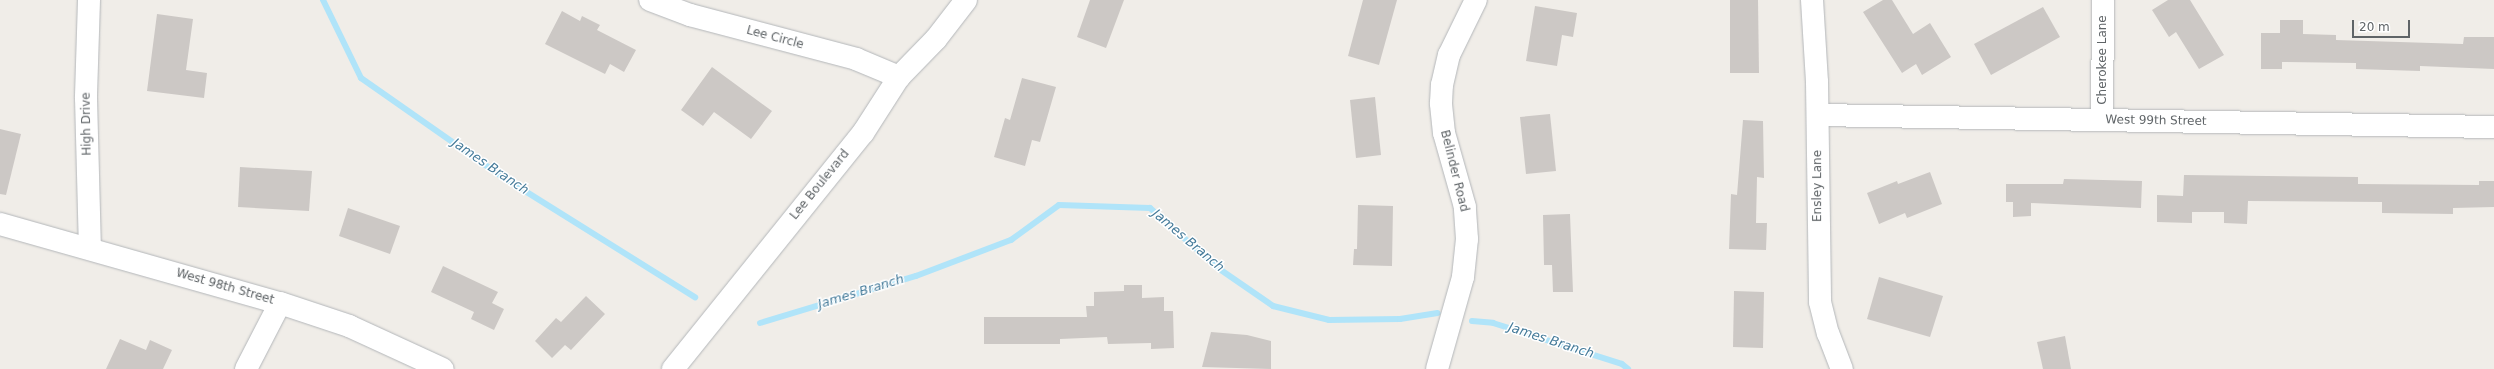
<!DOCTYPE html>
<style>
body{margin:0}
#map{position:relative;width:2494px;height:369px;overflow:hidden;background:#f0ede8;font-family:"DejaVu Sans",sans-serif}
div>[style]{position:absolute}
.stream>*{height:6px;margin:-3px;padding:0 3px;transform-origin:3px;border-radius:3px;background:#b0e4f9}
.building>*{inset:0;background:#ccc8c5}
.roads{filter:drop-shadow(0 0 1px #b3b6b9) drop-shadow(0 0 1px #b3b6b9)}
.street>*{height:22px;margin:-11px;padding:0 11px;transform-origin:11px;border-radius:11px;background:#fff}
.secondary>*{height:22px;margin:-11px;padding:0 11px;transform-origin:11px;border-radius:11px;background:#fff}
span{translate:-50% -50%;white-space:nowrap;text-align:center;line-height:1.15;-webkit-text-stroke:3px #fff;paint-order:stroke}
.street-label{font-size:12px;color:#5f6467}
.water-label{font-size:13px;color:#457b9a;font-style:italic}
.scale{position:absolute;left:2352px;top:20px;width:58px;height:18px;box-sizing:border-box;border:2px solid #5f6467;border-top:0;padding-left:5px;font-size:12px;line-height:14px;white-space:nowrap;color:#5f6467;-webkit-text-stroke:3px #fff;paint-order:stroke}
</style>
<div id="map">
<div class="stream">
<i style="left:323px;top:0;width:87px;rotate:64deg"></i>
<i style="left:361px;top:78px;width:171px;rotate:35deg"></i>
<i style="left:501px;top:176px;width:229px;rotate:32deg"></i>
<i style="left:1472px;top:321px;width:21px;rotate:5deg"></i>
<i style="left:1493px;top:323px;width:135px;rotate:17.6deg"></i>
<i style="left:1622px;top:364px;width:8px;rotate:40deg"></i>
<i style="left:760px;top:323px;width:163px;rotate:-16.8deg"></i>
<i style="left:916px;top:276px;width:102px;rotate:-20.8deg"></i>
<i style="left:1011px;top:240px;width:59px;rotate:-36.1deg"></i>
<i style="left:1059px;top:205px;width:91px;rotate:1.9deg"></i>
<i style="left:1150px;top:208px;width:91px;rotate:41.4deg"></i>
<i style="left:1218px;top:268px;width:67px;rotate:34.6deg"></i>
<i style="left:1273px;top:306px;width:58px;rotate:14deg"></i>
<i style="left:1329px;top:320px;width:71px;rotate:-0.8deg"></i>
<i style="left:1400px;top:319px;width:38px;rotate:-9deg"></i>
</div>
<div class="building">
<i style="clip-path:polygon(1090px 0,1124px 0,1106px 48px,1077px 37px)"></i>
<i style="clip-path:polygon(1363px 0,1397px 0,1379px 65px,1348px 56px)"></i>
<i style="clip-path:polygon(1730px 0,1758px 0,1759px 73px,1730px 73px)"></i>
<i style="clip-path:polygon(1883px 0,1892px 0,1913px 34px,1930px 23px,1951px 57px,1922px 75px,1916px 64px,1902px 73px,1863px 12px)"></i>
<i style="clip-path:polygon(2168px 0,2190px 0,2224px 55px,2199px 69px,2176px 32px,2169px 37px,2152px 10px)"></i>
<i style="clip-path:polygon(1535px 6px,1577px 13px,1573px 37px,1562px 35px,1557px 66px,1526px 61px)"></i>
<i style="clip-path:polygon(2043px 7px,2060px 37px,1991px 75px,1974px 44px)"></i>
<i style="clip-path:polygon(562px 11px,580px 21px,582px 16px,600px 25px,597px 30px,636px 50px,624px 72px,610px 64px,605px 74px,545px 44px)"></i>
<i style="clip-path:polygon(157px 14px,193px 19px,186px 70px,207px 73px,204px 98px,147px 91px)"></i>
<i style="clip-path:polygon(2280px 20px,2303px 20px,2303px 34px,2336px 35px,2336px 40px,2463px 44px,2464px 37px,2494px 37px,2494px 69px,2420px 66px,2420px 71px,2356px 69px,2356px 63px,2282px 62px,2282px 69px,2261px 69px,2261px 33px,2280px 33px)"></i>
<i style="clip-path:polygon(712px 67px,772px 111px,751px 139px,714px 112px,703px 126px,681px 110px)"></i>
<i style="clip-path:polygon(1022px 78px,1056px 87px,1040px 142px,1032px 140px,1025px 166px,994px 157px,1005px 118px,1010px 120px)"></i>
<i style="clip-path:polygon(1375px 97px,1381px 155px,1356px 158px,1350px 100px)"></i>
<i style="clip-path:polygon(1550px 114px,1556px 171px,1526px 174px,1520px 117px)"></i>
<i style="clip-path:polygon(1743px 120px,1763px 121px,1764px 178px,1757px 177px,1756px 223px,1767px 223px,1766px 250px,1729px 249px,1731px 194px,1737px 195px)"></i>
<i style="clip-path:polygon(0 129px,21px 134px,6px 195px,0 194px)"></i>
<i style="clip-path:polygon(240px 167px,312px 171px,309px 211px,238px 207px)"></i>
<i style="clip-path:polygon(1930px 172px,1942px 204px,1907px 218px,1905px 213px,1879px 224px,1867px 193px,1897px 181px,1898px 184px)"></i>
<i style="clip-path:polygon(2184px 175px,2358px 177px,2358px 184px,2479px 185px,2479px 181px,2494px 181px,2494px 207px,2453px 208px,2453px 214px,2382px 213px,2382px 202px,2248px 201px,2247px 224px,2224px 223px,2224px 212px,2192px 212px,2192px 223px,2157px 222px,2157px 195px,2183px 196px)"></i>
<i style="clip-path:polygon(2064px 179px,2142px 181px,2141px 208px,2031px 203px,2031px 216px,2013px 217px,2013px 202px,2006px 202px,2006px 184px,2063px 184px)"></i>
<i style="clip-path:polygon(1358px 205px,1393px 206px,1392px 266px,1353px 265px,1354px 249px,1357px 249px)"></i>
<i style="clip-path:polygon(348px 208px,400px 226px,390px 254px,339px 236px)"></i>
<i style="clip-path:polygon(1570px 214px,1573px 292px,1553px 292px,1552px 265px,1544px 265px,1543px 215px)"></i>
<i style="clip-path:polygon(443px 266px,498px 292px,492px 303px,504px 309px,494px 330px,471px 319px,474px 312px,431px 292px)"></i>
<i style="clip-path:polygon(1879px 277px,1943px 296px,1930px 337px,1867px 319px)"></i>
<i style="clip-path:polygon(1124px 285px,1142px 285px,1142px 298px,1164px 297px,1164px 311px,1173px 311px,1174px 348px,1151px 349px,1151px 343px,1108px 344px,1107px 337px,1060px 339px,1060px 344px,984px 344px,984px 317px,1087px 317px,1086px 306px,1094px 306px,1094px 292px,1124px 291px)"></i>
<i style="clip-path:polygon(1734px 291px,1764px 292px,1763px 348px,1733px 347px)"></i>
<i style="clip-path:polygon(586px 296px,605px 314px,571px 350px,565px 345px,552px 358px,535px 341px,556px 318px,561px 322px)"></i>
<i style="clip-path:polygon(1211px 332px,1247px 335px,1271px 341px,1271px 369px,1202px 367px)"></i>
<i style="clip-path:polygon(2065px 336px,2071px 369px,2043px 369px,2037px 342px)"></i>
<i style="clip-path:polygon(120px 339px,146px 350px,150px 340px,172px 350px,163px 369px,106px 369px)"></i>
</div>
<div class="roads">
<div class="street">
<i style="left:89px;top:0;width:98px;rotate:91.8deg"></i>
<i style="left:86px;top:98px;width:151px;rotate:88.5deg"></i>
<i style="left:650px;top:0;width:43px;rotate:20.6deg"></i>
<i style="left:690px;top:15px;width:172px;rotate:14.8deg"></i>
<i style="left:856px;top:59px;width:47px;rotate:22.7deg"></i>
<i style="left:1812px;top:0;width:82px;rotate:86.5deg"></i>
<i style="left:1817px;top:82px;width:220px;rotate:89.2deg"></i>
<i style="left:1820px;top:302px;width:32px;rotate:76deg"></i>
<i style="left:1828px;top:333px;width:39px;rotate:69deg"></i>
<i style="left:1818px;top:115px;width:676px;rotate:1.02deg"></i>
<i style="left:2102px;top:120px;width:120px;rotate:-89.5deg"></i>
<i style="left:0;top:224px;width:291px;rotate:15.8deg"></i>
<i style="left:280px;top:303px;width:73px;rotate:18.4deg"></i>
<i style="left:349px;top:326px;width:103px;rotate:24.6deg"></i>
<i style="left:246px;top:369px;width:74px;rotate:-62.7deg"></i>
<i style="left:1437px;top:369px;width:96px;rotate:-74.2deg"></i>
<i style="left:1463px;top:277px;width:38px;rotate:-84deg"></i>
<i style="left:1467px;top:239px;width:32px;rotate:-94deg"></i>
<i style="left:1465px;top:207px;width:77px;rotate:-105.8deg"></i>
<i style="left:1444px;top:133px;width:30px;rotate:-96deg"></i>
<i style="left:1441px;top:103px;width:18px;rotate:-87deg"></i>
<i style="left:1442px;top:85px;width:31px;rotate:-77deg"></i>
<i style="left:1449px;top:55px;width:61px;rotate:-63.9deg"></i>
</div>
<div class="secondary">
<i style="left:673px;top:369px;width:303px;rotate:-51.2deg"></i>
<i style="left:863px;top:133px;width:67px;rotate:-57.3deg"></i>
<i style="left:899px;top:77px;width:53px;rotate:-45.8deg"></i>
<i style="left:936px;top:39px;width:49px;rotate:-52.4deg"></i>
</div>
</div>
<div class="street-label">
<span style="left:775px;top:38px;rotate:15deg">Lee Circle</span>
<span style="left:2103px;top:60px;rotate:-90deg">Cherokee Lane</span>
<span style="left:2156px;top:121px;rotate:1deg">West 99th Street</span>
<span style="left:87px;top:124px;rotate:-91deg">High Drive</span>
<span style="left:1454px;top:171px;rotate:76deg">Belinder Road</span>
<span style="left:820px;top:185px;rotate:-51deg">Lee Boulevard</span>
<span style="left:1818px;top:186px;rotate:-90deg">Ensley Lane</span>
<span style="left:225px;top:287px;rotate:16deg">West 98th Street</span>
</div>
<div class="water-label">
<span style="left:490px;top:167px;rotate:34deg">James Branch</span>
<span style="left:1188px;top:241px;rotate:40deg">James Branch</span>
<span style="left:861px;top:292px;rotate:-17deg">James Branch</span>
<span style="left:1551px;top:341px;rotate:18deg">James Branch</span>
</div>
<div class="scale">20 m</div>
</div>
